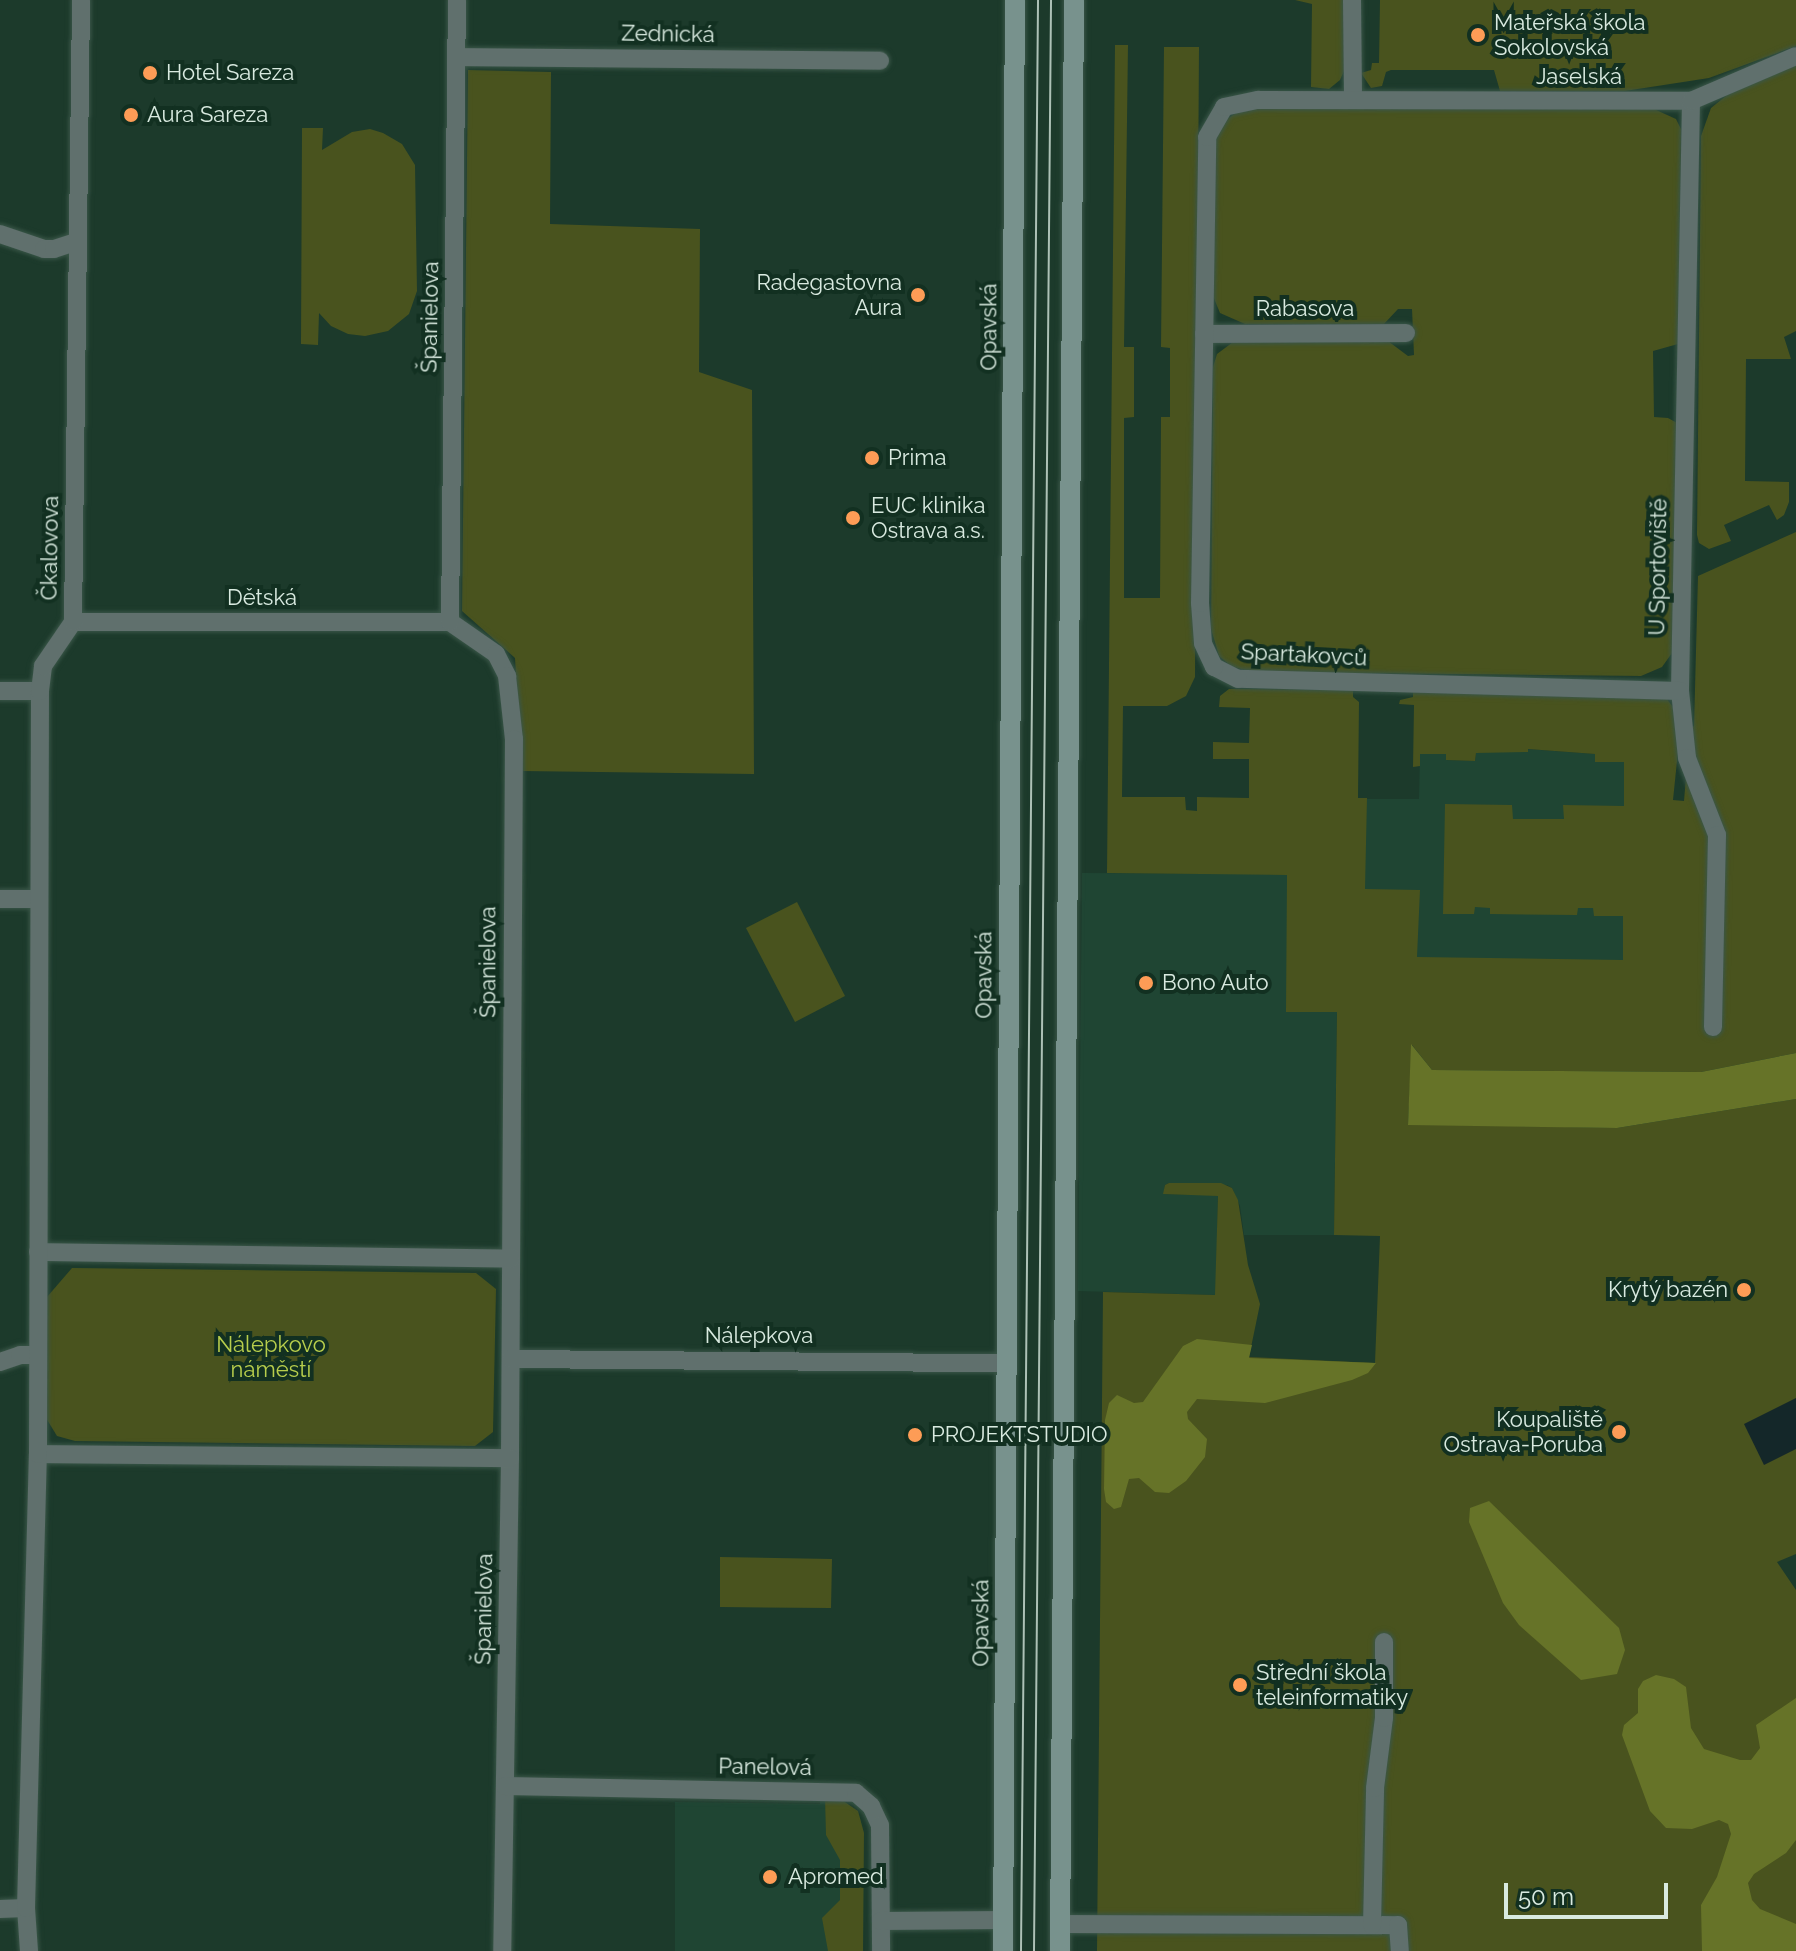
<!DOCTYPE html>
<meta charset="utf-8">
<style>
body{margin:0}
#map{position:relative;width:1796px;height:1951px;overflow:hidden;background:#1c3a2b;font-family:Raleway,sans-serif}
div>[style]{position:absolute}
.built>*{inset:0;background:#1f4533}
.green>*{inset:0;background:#49531e}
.forest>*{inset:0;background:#667328}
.water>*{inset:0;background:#142729}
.roads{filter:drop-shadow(0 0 2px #3a5648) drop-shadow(0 0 2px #3a5648)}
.street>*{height:18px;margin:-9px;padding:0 9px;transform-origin:9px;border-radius:9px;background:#60706d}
.secondary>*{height:20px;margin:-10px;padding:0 10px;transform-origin:10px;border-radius:10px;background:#78928d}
.tram>*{height:2px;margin:-1px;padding:0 1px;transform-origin:1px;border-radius:1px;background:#adc1b6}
.dots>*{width:22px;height:22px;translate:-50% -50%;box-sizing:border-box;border:4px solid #123021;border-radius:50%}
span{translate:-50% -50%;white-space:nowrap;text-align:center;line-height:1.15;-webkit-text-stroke:8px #123021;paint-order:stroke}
.poi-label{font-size:22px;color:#d9eae0}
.left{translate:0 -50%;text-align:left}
.right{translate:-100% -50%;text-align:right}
.street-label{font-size:22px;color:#d9eae0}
.park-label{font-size:22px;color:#b8ce4c}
.scale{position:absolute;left:1504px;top:1883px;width:164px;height:36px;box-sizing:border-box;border:4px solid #d9eae0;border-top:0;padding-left:10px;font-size:24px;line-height:28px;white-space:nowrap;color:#d9eae0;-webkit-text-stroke:6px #123021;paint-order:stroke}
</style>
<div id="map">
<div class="built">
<i style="clip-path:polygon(1527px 749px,1595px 754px,1595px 762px,1624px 762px,1673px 801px,1684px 801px,1693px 1040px,1386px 1011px,1337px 1012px,1334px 1235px,1244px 1235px,1240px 1206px,1232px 1188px,1227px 1185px,1169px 1183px,1165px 1185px,1164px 1194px,1218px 1195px,1216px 1295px,1078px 1291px,1082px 873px,1287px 874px,1288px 799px,1419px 799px,1420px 754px,1446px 754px,1446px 760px,1475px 761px,1476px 753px)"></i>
<i style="clip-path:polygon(820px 1797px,858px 1811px,864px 1833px,863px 1951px,675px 1951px,675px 1802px,820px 1804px)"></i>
</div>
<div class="green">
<i style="clip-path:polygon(1295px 0,1346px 0,1345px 69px,1340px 80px,1329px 89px,1311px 87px,1312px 4px)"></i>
<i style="clip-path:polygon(1380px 0,1796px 0,1796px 46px,1709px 78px,1625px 91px,1500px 91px,1494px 70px,1391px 70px,1386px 72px,1382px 86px,1371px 88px,1361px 73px,1371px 70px,1372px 63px,1379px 63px)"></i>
<i style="clip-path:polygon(1115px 45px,1128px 45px,1124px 347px,1134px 347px,1134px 417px,1124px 418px,1124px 598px,1160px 598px,1161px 417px,1170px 417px,1170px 348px,1161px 347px,1164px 47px,1199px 47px,1195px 677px,1186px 696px,1167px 706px,1123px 706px,1122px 797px,1185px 797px,1186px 810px,1197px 811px,1197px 797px,1249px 798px,1249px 759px,1213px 759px,1213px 742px,1249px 743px,1250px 708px,1219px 707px,1220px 696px,1229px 689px,1353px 690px,1353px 697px,1359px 702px,1358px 798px,1367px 798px,1365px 889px,1420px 890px,1417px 957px,1623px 960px,1623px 916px,1594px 916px,1593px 908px,1578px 908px,1577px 915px,1490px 914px,1490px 908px,1475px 907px,1474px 914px,1443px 914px,1445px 804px,1512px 805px,1513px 819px,1564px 819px,1563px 805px,1624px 806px,1624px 762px,1595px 762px,1595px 754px,1528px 749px,1528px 752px,1476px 753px,1475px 761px,1446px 760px,1446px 754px,1420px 754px,1420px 766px,1413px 767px,1414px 705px,1399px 704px,1400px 700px,1413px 697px,1413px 690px,1667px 699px,1673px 707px,1680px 732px,1673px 800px,1684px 801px,1690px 729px,1694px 726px,1698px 576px,1796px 532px,1796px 1053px,1701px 1072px,1432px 1070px,1412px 1045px,1408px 1124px,1617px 1128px,1796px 1099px,1796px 1554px,1777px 1562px,1796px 1590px,1796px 1951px,1097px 1951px,1103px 1292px,1215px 1295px,1218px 1196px,1163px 1194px,1165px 1185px,1169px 1183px,1221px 1183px,1232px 1188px,1238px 1200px,1248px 1265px,1260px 1304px,1249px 1357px,1375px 1363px,1380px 1236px,1334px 1235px,1337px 1012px,1286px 1012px,1287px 875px,1107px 873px)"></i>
<i style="clip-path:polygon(1796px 64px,1796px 331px,1784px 337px,1791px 359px,1746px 359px,1745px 481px,1789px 482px,1789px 502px,1784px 515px,1777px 520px,1769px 505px,1724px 525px,1731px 541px,1709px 549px,1699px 543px,1697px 535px,1701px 136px,1711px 108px,1727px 95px)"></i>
<i style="clip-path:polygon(468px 70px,551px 72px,550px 224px,700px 229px,699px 372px,752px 390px,754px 774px,521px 771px,515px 658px,462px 611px)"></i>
<i style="clip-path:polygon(1243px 108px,1654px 109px,1676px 119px,1681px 129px,1678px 344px,1653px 351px,1654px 417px,1668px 418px,1679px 424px,1677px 646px,1662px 667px,1641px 676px,1255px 672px,1232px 667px,1219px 656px,1211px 629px,1213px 367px,1217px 354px,1233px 342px,1388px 341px,1408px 356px,1414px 355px,1412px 309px,1398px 309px,1384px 324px,1245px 324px,1220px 313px,1213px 296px,1215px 138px,1223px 122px)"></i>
<i style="clip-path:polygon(302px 128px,323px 128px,322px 150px,352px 132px,370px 129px,383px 133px,402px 144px,415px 165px,417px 291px,409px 314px,388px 331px,365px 336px,348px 334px,331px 326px,319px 313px,318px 345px,301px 344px)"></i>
<i style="clip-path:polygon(797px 902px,845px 996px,795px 1022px,746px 928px)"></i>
<i style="clip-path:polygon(72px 1268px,476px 1273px,496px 1289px,493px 1432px,475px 1446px,75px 1441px,57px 1436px,46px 1418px,47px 1297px)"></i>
<i style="clip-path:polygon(720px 1557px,832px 1559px,831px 1608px,720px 1607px)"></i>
<i style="clip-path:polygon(825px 1797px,839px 1798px,858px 1811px,864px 1833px,863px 1951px,828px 1951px,822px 1918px,840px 1900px,840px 1860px,826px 1835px)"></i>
</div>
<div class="forest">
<i style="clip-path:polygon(1411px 1044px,1432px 1070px,1701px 1072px,1796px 1053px,1796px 1099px,1617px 1128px,1408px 1125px)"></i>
<i style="clip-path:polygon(1197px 1339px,1252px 1345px,1249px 1358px,1376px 1363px,1368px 1373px,1352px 1380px,1265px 1403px,1197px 1399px,1187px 1412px,1188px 1419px,1207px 1439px,1205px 1457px,1186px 1481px,1169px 1493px,1155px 1492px,1139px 1478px,1129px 1479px,1121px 1507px,1114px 1509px,1106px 1502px,1104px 1489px,1105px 1420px,1109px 1403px,1117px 1395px,1134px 1403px,1143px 1402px,1183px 1346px)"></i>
<i style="clip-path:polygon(1489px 1501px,1619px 1628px,1625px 1650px,1617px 1674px,1581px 1680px,1519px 1625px,1503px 1603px,1469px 1522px,1470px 1508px)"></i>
<i style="clip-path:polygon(1656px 1675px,1674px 1679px,1686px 1687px,1691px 1728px,1704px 1749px,1740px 1760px,1751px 1760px,1760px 1748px,1756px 1725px,1796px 1698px,1796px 1840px,1786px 1853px,1754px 1874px,1748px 1883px,1752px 1900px,1760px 1909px,1796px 1924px,1796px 1951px,1702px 1951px,1701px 1905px,1717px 1877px,1731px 1834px,1728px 1824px,1719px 1820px,1692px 1829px,1666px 1828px,1650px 1811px,1622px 1735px,1624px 1725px,1638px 1713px,1638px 1689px,1643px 1681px)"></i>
</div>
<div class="water">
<i style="clip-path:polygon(1796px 1398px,1796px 1449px,1764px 1465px,1744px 1424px)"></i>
</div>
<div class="roads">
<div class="street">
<i style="left:1352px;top:0;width:99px;rotate:89.4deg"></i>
<i style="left:456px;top:57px;width:424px;rotate:0.5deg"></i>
<i style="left:1691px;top:101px;width:590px;rotate:91.07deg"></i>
<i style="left:1680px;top:691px;width:67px;rotate:84deg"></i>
<i style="left:1687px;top:758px;width:83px;rotate:68.7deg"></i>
<i style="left:1717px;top:835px;width:192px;rotate:91.2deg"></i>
<i style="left:0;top:234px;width:46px;rotate:18.8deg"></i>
<i style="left:44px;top:249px;width:10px"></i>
<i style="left:54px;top:249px;width:25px;rotate:-18deg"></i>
<i style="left:1204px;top:334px;width:202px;rotate:-0.3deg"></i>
<i style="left:73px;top:622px;width:377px"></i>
<i style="left:450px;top:622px;width:56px;rotate:34.8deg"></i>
<i style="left:496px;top:654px;width:25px;rotate:63deg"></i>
<i style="left:507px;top:676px;width:63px;rotate:83.7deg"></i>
<i style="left:514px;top:739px;width:719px;rotate:90.32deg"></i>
<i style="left:510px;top:1458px;width:493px;rotate:90.9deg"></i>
<i style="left:450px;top:622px;width:622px;rotate:-89.36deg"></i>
<i style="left:0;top:691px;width:40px"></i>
<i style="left:1680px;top:691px;width:442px;rotate:-178.4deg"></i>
<i style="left:1238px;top:679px;width:27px;rotate:-153deg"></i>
<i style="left:1214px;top:667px;width:26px;rotate:-115deg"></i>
<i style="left:1203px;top:643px;width:40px;rotate:-94.3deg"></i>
<i style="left:1200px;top:603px;width:466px;rotate:-89.1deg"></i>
<i style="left:1207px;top:137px;width:34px;rotate:-60deg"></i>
<i style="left:1224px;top:107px;width:35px;rotate:-12deg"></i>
<i style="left:1258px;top:100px;width:433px;rotate:0.1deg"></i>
<i style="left:1691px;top:101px;width:114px;rotate:-23.2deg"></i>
<i style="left:0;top:899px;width:39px"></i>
<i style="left:38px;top:1252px;width:473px;rotate:0.8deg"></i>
<i style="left:511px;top:1359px;width:495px;rotate:0.5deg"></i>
<i style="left:0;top:1362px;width:21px;rotate:-19deg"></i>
<i style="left:20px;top:1355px;width:18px"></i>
<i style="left:38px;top:1454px;width:472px;rotate:0.5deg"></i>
<i style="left:505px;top:1786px;width:351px;rotate:1.1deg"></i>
<i style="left:856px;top:1793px;width:20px;rotate:41deg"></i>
<i style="left:871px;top:1806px;width:21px;rotate:65deg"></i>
<i style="left:880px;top:1825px;width:126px;rotate:89.5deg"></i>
<i style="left:0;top:1909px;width:26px;rotate:-2deg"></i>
<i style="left:881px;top:1921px;width:122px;rotate:-0.5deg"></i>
<i style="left:1060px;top:1924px;width:338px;rotate:0.2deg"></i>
<i style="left:1398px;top:1925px;width:26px;rotate:86deg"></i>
<i style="left:1372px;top:1925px;width:137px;rotate:-88.7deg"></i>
<i style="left:1375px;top:1788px;width:71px;rotate:-82.7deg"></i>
<i style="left:1384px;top:1718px;width:76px;rotate:-90deg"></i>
<i style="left:29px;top:1951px;width:43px;rotate:-94deg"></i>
<i style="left:26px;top:1908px;width:454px;rotate:-88.5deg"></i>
<i style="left:38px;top:1454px;width:763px;rotate:-89.85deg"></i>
<i style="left:40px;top:691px;width:25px;rotate:-83deg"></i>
<i style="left:43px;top:666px;width:53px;rotate:-55.7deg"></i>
<i style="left:73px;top:622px;width:622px;rotate:-89.26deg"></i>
</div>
<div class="secondary">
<i style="left:1003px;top:1951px;width:1951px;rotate:-89.65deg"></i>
<i style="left:1060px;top:1951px;width:1951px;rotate:-89.59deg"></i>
</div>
</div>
<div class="tram">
<i style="left:1021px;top:1951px;width:1951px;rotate:-89.5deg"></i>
<i style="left:1034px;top:1951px;width:1951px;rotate:-89.5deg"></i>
</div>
<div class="dots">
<i style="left:1478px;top:35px;background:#fd9c56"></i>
<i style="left:150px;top:73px;background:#fd9c56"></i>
<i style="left:131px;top:115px;background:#fd9c56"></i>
<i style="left:918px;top:295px;background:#fd9c56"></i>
<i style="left:872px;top:458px;background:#fd9c56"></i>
<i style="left:853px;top:518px;background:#fd9c56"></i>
<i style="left:1146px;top:983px;background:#fd9c56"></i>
<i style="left:1744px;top:1290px;background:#fd9c56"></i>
<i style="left:1619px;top:1432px;background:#fd9c56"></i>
<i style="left:915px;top:1435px;background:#fd9c56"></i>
<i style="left:1240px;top:1685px;background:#fd9c56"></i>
<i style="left:770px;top:1877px;background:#fd9c56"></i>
</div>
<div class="poi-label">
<span class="left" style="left:1494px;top:35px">Mateřská škola<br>Sokolovská</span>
<span class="left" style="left:166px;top:73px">Hotel Sareza</span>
<span class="left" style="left:147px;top:115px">Aura Sareza</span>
<span class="right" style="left:902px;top:295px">Radegastovna<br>Aura</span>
<span class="left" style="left:888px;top:458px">Prima</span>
<span class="left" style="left:871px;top:518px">EUC klinika<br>Ostrava a.s.</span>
<span class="left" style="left:1162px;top:983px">Bono Auto</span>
<span class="right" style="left:1728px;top:1290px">Krytý bazén</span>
<span class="right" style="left:1603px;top:1432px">Koupaliště<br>Ostrava-Poruba</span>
<span class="left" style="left:931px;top:1435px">PROJEKTSTUDIO</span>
<span class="left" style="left:1256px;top:1685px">Střední škola<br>teleinformatiky</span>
<span class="left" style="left:788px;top:1877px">Apromed</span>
</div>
<div class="street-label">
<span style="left:668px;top:34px;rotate:1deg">Zednická</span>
<span style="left:1579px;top:77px">Jaselská</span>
<span style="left:1305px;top:309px">Rabasova</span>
<span style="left:430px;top:317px;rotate:-89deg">Španielova</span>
<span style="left:989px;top:327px;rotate:-90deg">Opavská</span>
<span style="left:50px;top:548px;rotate:-89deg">Čkalovova</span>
<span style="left:1658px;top:567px;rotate:-89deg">U Sportoviště</span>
<span style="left:262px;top:598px">Dětská</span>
<span style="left:1304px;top:655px;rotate:3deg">Spartakovců</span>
<span style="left:488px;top:962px;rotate:-90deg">Španielova</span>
<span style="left:984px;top:975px;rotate:-90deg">Opavská</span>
<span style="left:759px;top:1336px">Nálepkova</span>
<span style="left:484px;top:1609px;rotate:-89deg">Španielova</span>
<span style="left:981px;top:1623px;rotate:-90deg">Opavská</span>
<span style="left:765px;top:1767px;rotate:1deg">Panelová</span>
</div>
<div class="park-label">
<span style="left:271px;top:1357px">Nálepkovo<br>náměstí</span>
</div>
<div class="scale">50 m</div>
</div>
